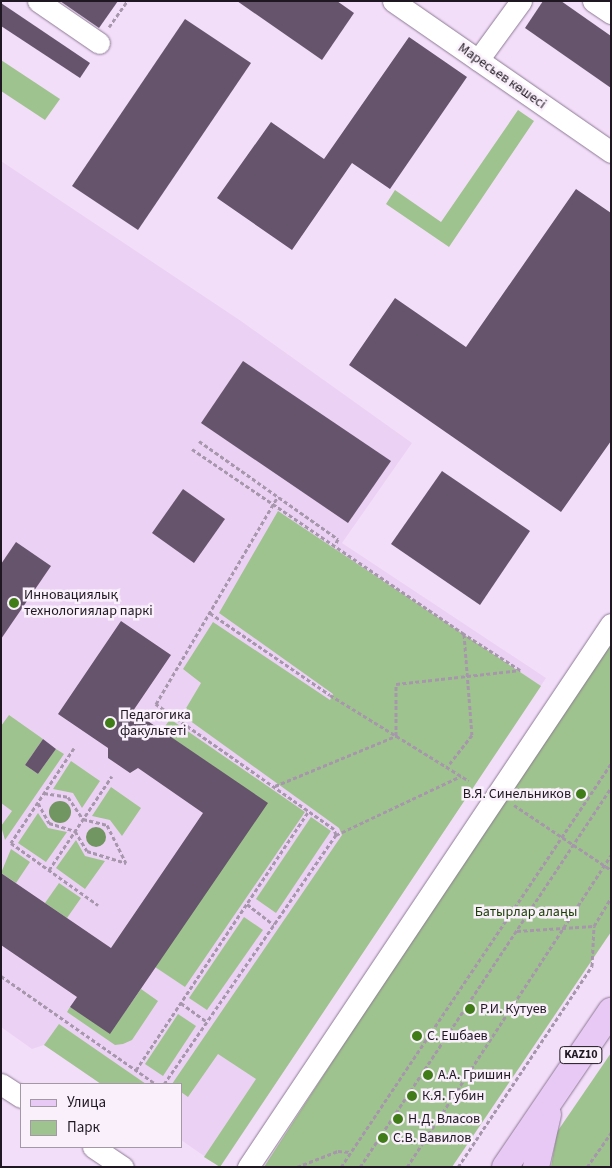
<!DOCTYPE html>
<meta charset="utf-8">
<style>
body{margin:0}
#map{position:relative;width:612px;height:1168px;overflow:hidden;background:#f3defa;font-family:"Source Sans 3",sans-serif}
div>[style]{position:absolute}
.built>*{inset:0;background:#ebd2f4}
.green>*{inset:0;background:#9fc38e}
.water>*{inset:0;background:#729661}
.round{border-radius:50%}
.building>*{inset:0;background:#66546c}
.path>*{height:3px;margin-top:-1.5px;transform-origin:0;background:repeating-linear-gradient(90deg,#a797ac 0 4px,transparent 0 6.5px)}
.roads{filter:drop-shadow(0 0 1px #8c7a93) drop-shadow(0 0 1px #8c7a93)}
.minor>*{height:21px;margin:-10.5px;padding:0 10.5px;transform-origin:10.5px;border-radius:10.5px;background:#fff}
.major>*{height:26px;margin:-13px;padding:0 13px;transform-origin:13px;border-radius:13px;background:#e8c8f4}
.dots>*{width:14px;height:14px;translate:-50% -50%;box-sizing:border-box;border:2px solid #f9f0fc;border-radius:50%}
span{translate:-50% -50%;white-space:nowrap;text-align:center;line-height:1.15;-webkit-text-stroke:5px #f9f0fc;paint-order:stroke}
.shield-label span{padding:1px 4px;background:#f9f0fc;border:1px solid;border-radius:4px;-webkit-text-stroke-width:0}
.shield-label{font-size:12px;color:#1f1721;font-weight:700}
.street-label{font-size:14px;color:#1f1721}
.poi-label{font-size:14px;color:#1f1721}
.left{translate:0 -50%;text-align:left}
.right{translate:-100% -50%;text-align:right}
.park-label{font-size:14px;color:#1a3d02}
.frame{position:absolute;inset:0;border:2px solid #1f1721;pointer-events:none}
.legend{position:absolute;left:20px;top:1083px;width:162px;height:65px;box-sizing:border-box;background:#f9f0fc;border:1px solid #a299a4;margin:0;padding:6px 9px;list-style:none;font-size:15px;color:#1f1721}
.legend li{display:flex;align-items:center;gap:10px;height:25px}
.legend b{width:25px;border:1px solid #a299a4}
</style>
<div id="map">
<div class="built">
<i style="clip-path:polygon(1px 161px,241px 321px,412px 443px,342px 543px,546px 678px,220px 1167px,181px 1140px,181px 1084px,101px 1084px,44px 1045px,32px 1049px,1px 1027px)"></i>
</div>
<div class="green">
<i style="clip-path:polygon(1px 60px,60px 99px,45px 120px,1px 91px)"></i>
<i style="clip-path:polygon(518px 110px,534px 121px,449px 247px,386px 204px,395px 190px,441px 222px)"></i>
<i style="clip-path:polygon(278px 511px,541px 686px,220px 1167px,204px 1157px,256px 1079px,218px 1054px,188px 1097px,181px 1092px,181px 1084px,172px 1084px,342px 835px,339px 828px,182px 715px,201px 683px,183px 669px,213px 622px,330px 700px,333px 694px,219px 613px)"></i>
<i style="clip-path:polygon(611px 642px,611px 932px,452px 1167px,264px 1167px,503px 798px)"></i>
<i style="clip-path:polygon(9px 715px,43px 739px,25px 765px,38px 774px,56px 749px,64px 754px,5px 840px,1px 826px,12px 811px,1px 803px,1px 726px)"></i>
<i style="clip-path:polygon(170px 719px,305px 812px,185px 987px,155px 967px,267px 803px,162px 731px)"></i>
<i style="clip-path:polygon(71px 761px,100px 781px,82px 808px,73px 793px,53px 789px)"></i>
<i style="clip-path:polygon(111px 787px,141px 808px,122px 836px,110px 820px,92px 816px)"></i>
<i style="clip-path:polygon(38px 813px,48px 828px,67px 832px,46px 862px,18px 843px)"></i>
<i style="clip-path:polygon(311px 817px,331px 831px,276px 913px,256px 899px)"></i>
<i style="clip-path:polygon(76px 840px,85px 856px,105px 861px,85px 889px,56px 868px)"></i>
<i style="clip-path:polygon(11px 849px,30px 862px,16px 883px,1px 873px)"></i>
<i style="clip-path:polygon(59px 883px,81px 898px,67px 918px,45px 903px)"></i>
<i style="clip-path:polygon(244px 917px,263px 930px,207px 1010px,189px 998px)"></i>
<i style="clip-path:polygon(141px 989px,158px 1001px,132px 1040px,123px 1044px,115px 1045px,67px 1012px,70px 1007px,110px 1033px)"></i>
<i style="clip-path:polygon(178px 1014px,196px 1026px,163px 1076px,145px 1064px)"></i>
<i style="clip-path:polygon(59px 1024px,146px 1084px,101px 1084px,44px 1045px)"></i>
<i style="clip-path:polygon(611px 1053px,611px 1167px,551px 1167px,557px 1132px)"></i>
</div>
<div class="water">
<i class="round" style="left:49px;top:801px;width:22px;height:22px"></i>
<i class="round" style="left:86px;top:827px;width:20px;height:20px"></i>
</div>
<div class="building">
<i style="clip-path:polygon(60px 1px,118px 1px,99px 28px)"></i>
<i style="clip-path:polygon(237px 1px,337px 1px,354px 13px,322px 60px)"></i>
<i style="clip-path:polygon(543px 1px,561px 1px,611px 36px,611px 88px,525px 28px)"></i>
<i style="clip-path:polygon(1px 3px,90px 63px,80px 78px,1px 26px)"></i>
<i style="clip-path:polygon(185px 19px,251px 63px,138px 230px,72px 186px)"></i>
<i style="clip-path:polygon(409px 37px,467px 77px,390px 189px,352px 163px,292px 250px,217px 198px,271px 122px,324px 159px)"></i>
<i style="clip-path:polygon(576px 189px,611px 213px,611px 441px,561px 512px,349px 365px,395px 298px,466px 347px)"></i>
<i style="clip-path:polygon(243px 361px,391px 461px,348px 523px,201px 423px)"></i>
<i style="clip-path:polygon(442px 471px,530px 531px,480px 605px,391px 544px)"></i>
<i style="clip-path:polygon(183px 489px,225px 519px,194px 563px,152px 533px)"></i>
<i style="clip-path:polygon(16px 542px,51px 566px,1px 639px,1px 564px)"></i>
<i style="clip-path:polygon(121px 621px,171px 655px,133px 711px,268px 803px,110px 1034px,70px 1007px,77px 997px,1px 945px,1px 873px,111px 948px,203px 813px,138px 768px,130px 773px,108px 758px,108px 748px,58px 714px)"></i>
<i style="clip-path:polygon(43px 739px,56px 749px,38px 774px,25px 765px)"></i>
</div>
<div class="path">
<i style="left:109px;top:27px;width:32px;rotate:-55deg"></i>
<i style="left:199px;top:441px;width:170px;rotate:35.2deg"></i>
<i style="left:338px;top:539px;width:7px;rotate:117deg"></i>
<i style="left:192px;top:449px;width:329px;rotate:34.2deg"></i>
<i style="left:464px;top:634px;width:101px;rotate:85.5deg"></i>
<i style="left:472px;top:735px;width:41px;rotate:128deg"></i>
<i style="left:210px;top:613px;width:145px;rotate:34.3deg"></i>
<i style="left:330px;top:695px;width:163px;rotate:31.7deg"></i>
<i style="left:74px;top:748px;width:114px;rotate:123.6deg"></i>
<i style="left:11px;top:843px;width:107px;rotate:35.5deg"></i>
<i style="left:275px;top:786px;width:131px;rotate:-22.5deg"></i>
<i style="left:396px;top:736px;width:52px;rotate:-90deg"></i>
<i style="left:396px;top:684px;width:125px;rotate:-6.4deg"></i>
<i style="left:520px;top:670px;width:67px;rotate:-147.3deg"></i>
<i style="left:44px;top:793px;width:24px;rotate:9deg"></i>
<i style="left:68px;top:797px;width:27px;rotate:56deg"></i>
<i style="left:83px;top:819px;width:25px;rotate:14deg"></i>
<i style="left:107px;top:825px;width:42px;rotate:63.4deg"></i>
<i style="left:38px;top:803px;width:23px;rotate:61deg"></i>
<i style="left:49px;top:823px;width:27px;rotate:17deg"></i>
<i style="left:75px;top:831px;width:23px;rotate:59deg"></i>
<i style="left:87px;top:851px;width:41px;rotate:17.1deg"></i>
<i style="left:514px;top:805px;width:117px;rotate:33.8deg"></i>
<i style="left:336px;top:835px;width:138px;rotate:-25.3deg"></i>
<i style="left:49px;top:870px;width:113px;rotate:-56.2deg"></i>
<i style="left:247px;top:904px;width:34px;rotate:38deg"></i>
<i style="left:517px;top:931px;width:77px;rotate:-3.7deg"></i>
<i style="left:1px;top:976px;width:189px;rotate:34.9deg"></i>
<i style="left:181px;top:1003px;width:32px;rotate:36deg"></i>
<i style="left:136px;top:1070px;width:311px;rotate:-56.3deg"></i>
<i style="left:164px;top:1084px;width:303px;rotate:-55.4deg"></i>
<i style="left:336px;top:835px;width:6px;rotate:-108deg"></i>
<i style="left:334px;top:829px;width:218px;rotate:-144.9deg"></i>
<i style="left:156px;top:704px;width:241px;rotate:-59.6deg"></i>
<i style="left:297px;top:1167px;width:44px;rotate:-21.3deg"></i>
<i style="left:338px;top:1151px;width:13px;rotate:4deg"></i>
<i style="left:341px;top:1167px;width:486px;rotate:-56.2deg"></i>
<i style="left:360px;top:1167px;width:455px;rotate:-56.5deg"></i>
<i style="left:407px;top:1167px;width:373px;rotate:-56.8deg"></i>
<i style="left:458px;top:1167px;width:242px;rotate:-56.3deg"></i>
<i style="left:592px;top:966px;width:40px;rotate:-87.1deg"></i>
<i style="left:594px;top:926px;width:33px;rotate:-59deg"></i>
<i style="left:587px;top:1167px;width:42px;rotate:-54.8deg"></i>
</div>
<div class="roads">
<div class="minor">
<i style="left:38px;top:1px;width:74px;rotate:34.5deg"></i>
<i style="left:393px;top:1px;width:265px;rotate:34.7deg"></i>
<i style="left:593px;top:1px;width:22px;rotate:34deg"></i>
<i style="left:478px;top:60px;width:73px;rotate:-53.9deg"></i>
<i style="left:1px;top:1084px;width:24px;rotate:33deg"></i>
<i style="left:93px;top:1147px;width:36px;rotate:34deg"></i>
<i style="left:248px;top:1167px;width:653px;rotate:-56.24deg"></i>
</div>
<div class="major">
<i style="left:505px;top:1167px;width:189px;rotate:-55.8deg"></i>
<i style="left:536px;top:1167px;width:54px;rotate:-77.2deg"></i>
</div>
</div>
<div class="dots">
<i style="left:14px;top:603px;background:#407d18"></i>
<i style="left:110px;top:723px;background:#407d18"></i>
<i style="left:581px;top:794px;background:#407d18"></i>
<i style="left:470px;top:1009px;background:#407d18"></i>
<i style="left:417px;top:1036px;background:#407d18"></i>
<i style="left:428px;top:1075px;background:#407d18"></i>
<i style="left:412px;top:1096px;background:#407d18"></i>
<i style="left:398px;top:1119px;background:#407d18"></i>
<i style="left:383px;top:1138px;background:#407d18"></i>
</div>
<div class="shield-label">
<span style="left:581px;top:1055px">KAZ10</span>
</div>
<div class="street-label">
<span style="left:502px;top:76px;rotate:35deg">Маресьев көшесі</span>
</div>
<div class="poi-label">
<span class="left" style="left:24px;top:603px">Инновациялық<br>технологиялар паркі</span>
<span class="left" style="left:120px;top:723px">Педагогика<br>факультеті</span>
<span class="right" style="left:571px;top:794px">В.Я. Синельников</span>
<span class="left" style="left:480px;top:1009px">Р.И. Кутуев</span>
<span class="left" style="left:427px;top:1036px">С. Ешбаев</span>
<span class="left" style="left:438px;top:1075px">А.А. Гришин</span>
<span class="left" style="left:422px;top:1096px">К.Я. Губин</span>
<span class="left" style="left:408px;top:1119px">Н.Д. Власов</span>
<span class="left" style="left:393px;top:1138px">С.В. Вавилов</span>
</div>
<div class="park-label">
<span style="left:526px;top:912px">Батырлар алаңы</span>
</div>
<div class="frame"></div>
<ul class="legend">
<li><b style="height:6px;background:#e8c8f4"></b>Улица</li>
<li><b style="height:14px;background:#9fc38e"></b>Парк</li>
</ul>
</div>
